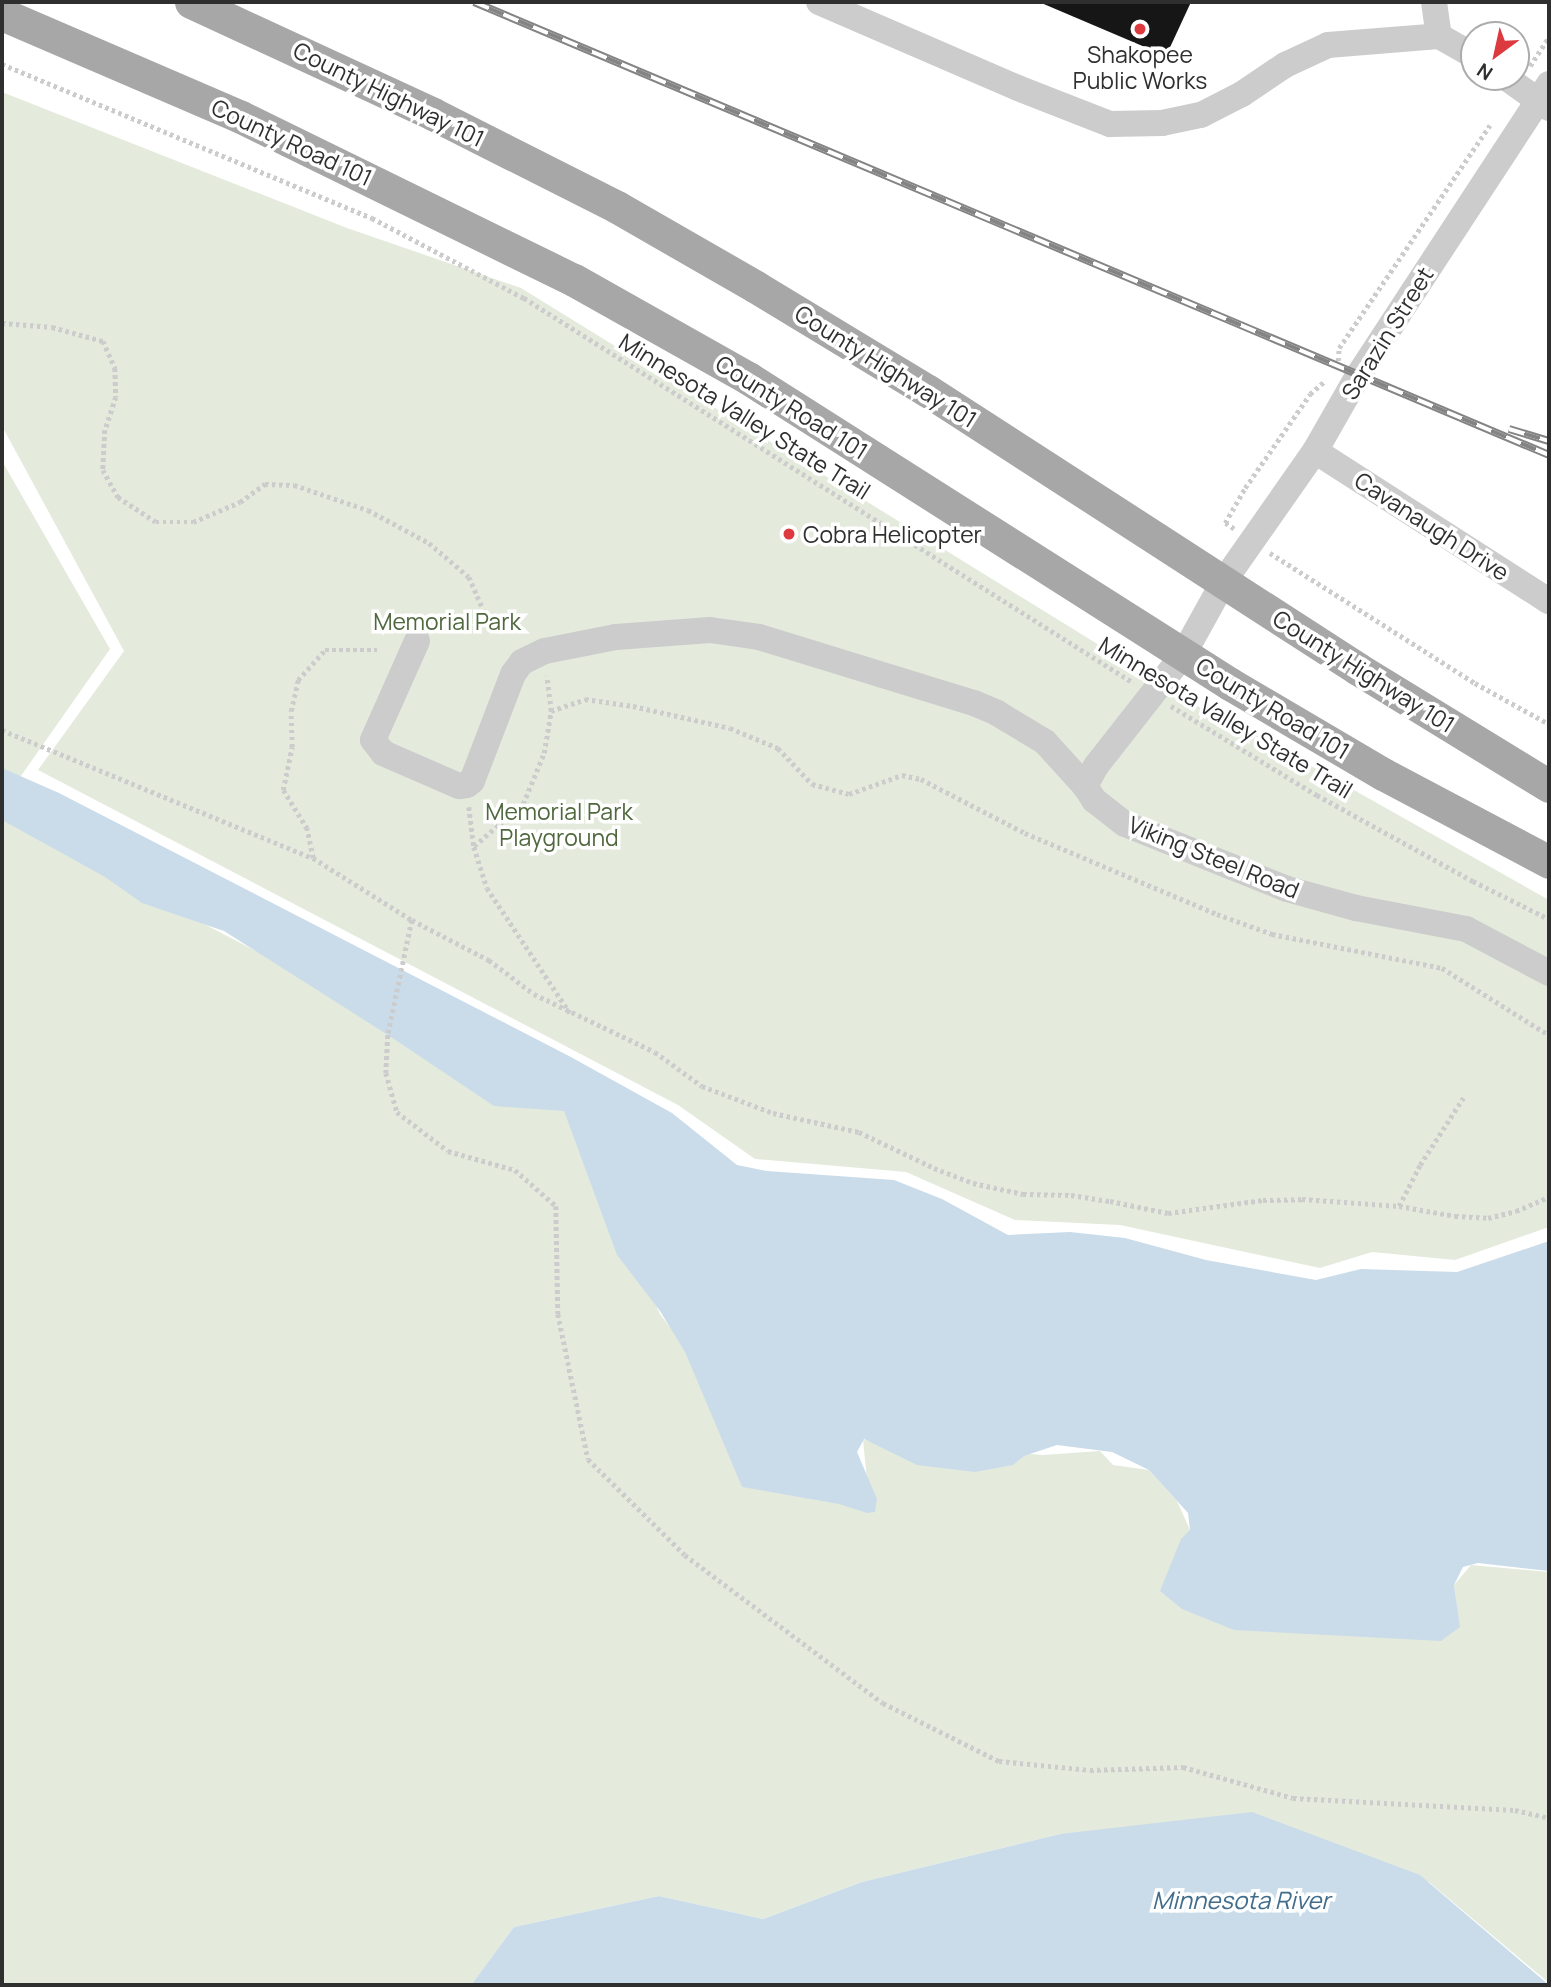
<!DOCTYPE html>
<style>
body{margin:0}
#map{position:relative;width:1551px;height:1987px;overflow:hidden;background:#fff;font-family:Manrope,sans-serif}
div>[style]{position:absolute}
.green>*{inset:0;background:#e4ebdd}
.water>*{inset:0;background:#cadcea}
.building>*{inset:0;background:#161616}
.path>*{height:4.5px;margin-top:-2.25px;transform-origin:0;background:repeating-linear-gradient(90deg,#ccc 0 3.5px,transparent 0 7px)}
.minor>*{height:26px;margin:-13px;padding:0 13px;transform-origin:13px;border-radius:13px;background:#ccc}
.major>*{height:33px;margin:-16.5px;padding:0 16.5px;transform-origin:16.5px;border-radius:16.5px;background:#a7a7a7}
.rail>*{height:8px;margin-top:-4px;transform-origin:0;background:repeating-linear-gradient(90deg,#fff 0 16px,#848484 0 32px);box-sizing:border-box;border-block:2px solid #848484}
.dots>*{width:19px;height:19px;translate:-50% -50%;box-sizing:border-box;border:4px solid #fff;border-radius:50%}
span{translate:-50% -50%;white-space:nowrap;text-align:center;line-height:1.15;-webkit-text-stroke:7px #fff;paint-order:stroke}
.poi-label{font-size:23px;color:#2f2f2f}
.left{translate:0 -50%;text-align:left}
.street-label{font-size:23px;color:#2f2f2f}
.park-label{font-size:23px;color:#50683e}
.water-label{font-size:24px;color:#416c8c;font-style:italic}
.frame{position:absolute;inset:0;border:4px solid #2f2f2f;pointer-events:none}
.north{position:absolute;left:1460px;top:21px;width:70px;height:70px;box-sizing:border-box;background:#fff;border:2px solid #acacac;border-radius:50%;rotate:213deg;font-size:19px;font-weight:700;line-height:28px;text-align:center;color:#2f2f2f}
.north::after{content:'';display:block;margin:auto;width:24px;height:32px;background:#dc3a3f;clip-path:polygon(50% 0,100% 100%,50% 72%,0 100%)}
</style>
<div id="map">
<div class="green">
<i style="clip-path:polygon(2px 92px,347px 228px,521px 288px,1125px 661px,1549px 900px,1549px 1227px,1455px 1260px,1372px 1252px,1320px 1268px,1120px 1225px,1015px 1220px,906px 1172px,755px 1159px,678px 1105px,38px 770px,124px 651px,2px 426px)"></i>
<i style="clip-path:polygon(2px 461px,110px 649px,2px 803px)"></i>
<i style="clip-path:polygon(2px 819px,564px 1111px,660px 1314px,669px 1326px,868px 1490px,863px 1440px,1043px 1455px,1100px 1451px,1113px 1465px,1149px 1470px,1177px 1501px,1190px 1530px,1457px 1609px,1454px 1585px,1471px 1565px,1549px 1572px,1549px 1983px,1429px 1882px,1060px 1834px,862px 1882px,763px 1919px,659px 1896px,514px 1927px,471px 1985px,2px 1985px)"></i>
</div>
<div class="water">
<i style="clip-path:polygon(2px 768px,59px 793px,569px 1056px,672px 1113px,737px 1165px,767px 1171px,894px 1180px,942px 1199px,1008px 1235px,1070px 1232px,1125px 1238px,1206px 1260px,1316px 1280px,1361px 1269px,1457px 1272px,1549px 1241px,1549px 1571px,1478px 1563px,1463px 1567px,1454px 1585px,1460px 1627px,1441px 1641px,1234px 1630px,1182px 1609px,1160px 1591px,1181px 1539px,1190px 1530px,1188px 1513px,1149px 1470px,1112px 1452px,1057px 1445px,1024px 1456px,1013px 1465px,975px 1472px,917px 1465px,864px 1439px,857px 1452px,877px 1499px,875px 1512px,867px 1513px,839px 1504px,742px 1487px,685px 1352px,660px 1311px,617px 1255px,564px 1111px,494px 1106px,388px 1035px,224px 931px,142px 903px,105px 877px,2px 820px)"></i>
<i style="clip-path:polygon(1252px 1812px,1420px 1875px,1549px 1985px,471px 1985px,514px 1927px,659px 1896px,763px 1919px,862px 1882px,1060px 1834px)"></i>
</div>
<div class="building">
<i style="clip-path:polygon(1039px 2px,1191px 2px,1166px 56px)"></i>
</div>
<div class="path">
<i style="left:2px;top:64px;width:401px;rotate:22.6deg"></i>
<i style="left:372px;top:218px;width:172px;rotate:27.8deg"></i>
<i style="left:524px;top:298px;width:721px;rotate:32.26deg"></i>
<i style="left:1530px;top:66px;width:35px;rotate:-57deg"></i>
<i style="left:2px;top:323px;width:50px;rotate:4.6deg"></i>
<i style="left:52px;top:327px;width:53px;rotate:15.4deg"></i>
<i style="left:103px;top:341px;width:30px;rotate:66deg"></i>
<i style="left:115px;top:368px;width:29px;rotate:88deg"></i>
<i style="left:116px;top:397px;width:35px;rotate:108deg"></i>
<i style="left:105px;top:430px;width:40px;rotate:92.9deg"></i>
<i style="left:103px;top:470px;width:31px;rotate:61deg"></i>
<i style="left:118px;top:497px;width:45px;rotate:33.3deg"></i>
<i style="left:156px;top:522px;width:37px"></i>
<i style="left:193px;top:522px;width:51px;rotate:-23.1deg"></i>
<i style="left:240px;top:502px;width:31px;rotate:-36deg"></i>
<i style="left:265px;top:484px;width:29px;rotate:2deg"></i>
<i style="left:294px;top:485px;width:78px;rotate:18.7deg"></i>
<i style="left:368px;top:510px;width:69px;rotate:28.4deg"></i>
<i style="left:429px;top:543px;width:52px;rotate:40.4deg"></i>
<i style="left:469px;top:577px;width:45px;rotate:66.3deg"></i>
<i style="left:1338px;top:361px;width:13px;rotate:-86deg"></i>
<i style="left:1339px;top:348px;width:269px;rotate:-55.9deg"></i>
<i style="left:1234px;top:529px;width:11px;rotate:-146deg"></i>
<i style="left:1225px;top:523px;width:40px;rotate:-60.3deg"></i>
<i style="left:1245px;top:488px;width:114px;rotate:-55.3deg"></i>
<i style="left:1310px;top:394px;width:21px;rotate:-41deg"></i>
<i style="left:1270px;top:553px;width:243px;rotate:32.4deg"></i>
<i style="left:1475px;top:683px;width:85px;rotate:29deg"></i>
<i style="left:1171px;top:706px;width:171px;rotate:31.4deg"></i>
<i style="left:1317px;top:795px;width:178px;rotate:28.9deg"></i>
<i style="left:1473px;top:881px;width:85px;rotate:26.6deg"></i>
<i style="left:551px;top:711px;width:36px;rotate:-19deg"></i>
<i style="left:585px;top:699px;width:49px;rotate:8.3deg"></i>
<i style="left:633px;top:706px;width:99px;rotate:12.8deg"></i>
<i style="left:730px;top:728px;width:52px;rotate:22.6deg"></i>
<i style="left:778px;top:748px;width:50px;rotate:46.6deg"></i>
<i style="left:812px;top:784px;width:38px;rotate:15deg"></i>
<i style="left:849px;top:794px;width:56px;rotate:-19.7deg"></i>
<i style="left:902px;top:775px;width:19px;rotate:12deg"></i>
<i style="left:921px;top:779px;width:117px;rotate:27.4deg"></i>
<i style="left:1025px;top:833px;width:208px;rotate:22.9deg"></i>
<i style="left:1217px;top:914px;width:59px;rotate:20deg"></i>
<i style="left:1272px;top:934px;width:173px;rotate:11.3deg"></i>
<i style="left:1442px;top:968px;width:126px;rotate:32.1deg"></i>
<i style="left:2px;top:730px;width:336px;rotate:22.4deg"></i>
<i style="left:313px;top:858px;width:117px;rotate:32.1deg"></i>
<i style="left:412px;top:920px;width:117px;rotate:101.8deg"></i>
<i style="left:388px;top:1035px;width:38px;rotate:93deg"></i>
<i style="left:386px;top:1073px;width:41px;rotate:74.2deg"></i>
<i style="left:397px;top:1112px;width:64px;rotate:37.4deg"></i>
<i style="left:448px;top:1151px;width:70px;rotate:15.8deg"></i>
<i style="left:515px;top:1170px;width:55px;rotate:41.3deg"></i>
<i style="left:556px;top:1206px;width:108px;rotate:88.9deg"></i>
<i style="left:558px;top:1314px;width:148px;rotate:78.3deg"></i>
<i style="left:588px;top:1459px;width:136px;rotate:44.7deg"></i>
<i style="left:685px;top:1555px;width:247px;rotate:36.8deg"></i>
<i style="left:883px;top:1703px;width:130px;rotate:26.6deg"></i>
<i style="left:999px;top:1761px;width:91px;rotate:5.6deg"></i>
<i style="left:1090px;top:1770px;width:93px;rotate:-1.8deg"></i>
<i style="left:1183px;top:1767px;width:114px;rotate:15.7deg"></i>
<i style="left:1293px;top:1798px;width:222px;rotate:3.1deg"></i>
<i style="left:1515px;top:1810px;width:35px;rotate:13deg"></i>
<i style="left:469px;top:807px;width:40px;rotate:82.9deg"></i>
<i style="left:474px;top:847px;width:43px;rotate:72.4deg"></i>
<i style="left:487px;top:888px;width:150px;rotate:56.4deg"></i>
<i style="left:474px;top:846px;width:65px;rotate:-40.6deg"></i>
<i style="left:523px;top:804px;width:55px;rotate:-67.6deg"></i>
<i style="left:544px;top:753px;width:43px;rotate:-80.5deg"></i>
<i style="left:551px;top:711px;width:35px;rotate:-97deg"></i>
<i style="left:313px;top:858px;width:30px;rotate:-102deg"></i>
<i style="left:307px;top:829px;width:46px;rotate:-121.6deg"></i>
<i style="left:283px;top:790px;width:44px;rotate:-78.2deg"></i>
<i style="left:292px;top:747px;width:36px;rotate:-92deg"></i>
<i style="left:291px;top:711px;width:32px;rotate:-77deg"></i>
<i style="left:298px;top:680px;width:40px;rotate:-48deg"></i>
<i style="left:325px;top:650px;width:52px"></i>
<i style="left:412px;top:920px;width:87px;rotate:27.5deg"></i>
<i style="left:489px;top:960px;width:56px;rotate:37.1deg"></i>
<i style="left:534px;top:994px;width:134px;rotate:25.6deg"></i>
<i style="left:655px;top:1052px;width:58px;rotate:35.9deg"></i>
<i style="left:702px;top:1086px;width:76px;rotate:20.8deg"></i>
<i style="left:773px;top:1113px;width:88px;rotate:12.5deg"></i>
<i style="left:859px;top:1132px;width:83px;rotate:25.6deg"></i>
<i style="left:934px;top:1168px;width:42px;rotate:21deg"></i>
<i style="left:973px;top:1183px;width:51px;rotate:12.4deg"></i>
<i style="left:1023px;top:1194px;width:48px;rotate:1.2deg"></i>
<i style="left:1071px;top:1195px;width:39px;rotate:9deg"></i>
<i style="left:1110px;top:1201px;width:59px;rotate:11.7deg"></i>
<i style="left:1168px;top:1213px;width:96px;rotate:-7.8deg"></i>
<i style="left:1263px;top:1200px;width:39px;rotate:-1deg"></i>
<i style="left:1302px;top:1199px;width:97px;rotate:4.1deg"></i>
<i style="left:1399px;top:1206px;width:57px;rotate:10.1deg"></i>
<i style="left:1455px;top:1216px;width:33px;rotate:3deg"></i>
<i style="left:1488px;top:1218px;width:29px;rotate:-14deg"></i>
<i style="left:1516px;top:1211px;width:36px;rotate:-23deg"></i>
<i style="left:1399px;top:1206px;width:46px;rotate:-62.9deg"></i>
<i style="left:1420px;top:1165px;width:80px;rotate:-57.3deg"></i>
</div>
<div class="minor">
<i style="left:819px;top:2px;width:217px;rotate:23.4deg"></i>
<i style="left:1018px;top:88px;width:99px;rotate:21.4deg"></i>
<i style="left:1110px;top:124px;width:52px;rotate:-1.1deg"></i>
<i style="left:1162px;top:123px;width:40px;rotate:-12deg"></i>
<i style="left:1201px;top:115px;width:46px;rotate:-27.1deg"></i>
<i style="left:1242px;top:94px;width:52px;rotate:-34deg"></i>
<i style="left:1285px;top:65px;width:47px;rotate:-24.9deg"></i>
<i style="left:1328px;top:45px;width:111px;rotate:-4.6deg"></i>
<i style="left:1434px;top:2px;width:34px;rotate:82deg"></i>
<i style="left:1439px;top:36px;width:40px;rotate:29.7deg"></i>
<i style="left:1505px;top:77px;width:54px;rotate:35.2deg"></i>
<i style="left:1549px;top:84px;width:347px;rotate:123.2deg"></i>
<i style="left:1359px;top:374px;width:89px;rotate:119.7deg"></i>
<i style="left:1315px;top:451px;width:159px;rotate:125deg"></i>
<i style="left:1224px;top:581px;width:85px;rotate:119deg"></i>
<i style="left:1183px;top:655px;width:141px;rotate:128.1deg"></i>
<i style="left:1096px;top:766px;width:23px;rotate:119deg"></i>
<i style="left:1085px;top:786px;width:17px;rotate:57deg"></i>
<i style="left:1094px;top:800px;width:39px;rotate:38deg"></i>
<i style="left:1125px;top:824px;width:115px;rotate:21.9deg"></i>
<i style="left:1232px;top:867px;width:59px;rotate:21.8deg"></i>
<i style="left:1287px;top:889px;width:72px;rotate:15.4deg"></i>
<i style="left:1356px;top:908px;width:112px;rotate:10.8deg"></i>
<i style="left:1466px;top:929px;width:94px;rotate:27.9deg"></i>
<i style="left:1315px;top:451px;width:278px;rotate:32.7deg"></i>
<i style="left:417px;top:641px;width:108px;rotate:114deg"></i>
<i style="left:373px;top:740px;width:16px;rotate:52deg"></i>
<i style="left:383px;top:753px;width:83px;rotate:23.5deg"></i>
<i style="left:459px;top:786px;width:8px;rotate:-7deg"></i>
<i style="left:467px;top:785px;width:6px;rotate:-39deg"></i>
<i style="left:472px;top:781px;width:115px;rotate:-69deg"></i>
<i style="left:513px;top:674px;width:15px;rotate:-53deg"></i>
<i style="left:522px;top:662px;width:25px;rotate:-26deg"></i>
<i style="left:545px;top:651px;width:72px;rotate:-11.2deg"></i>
<i style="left:616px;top:637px;width:94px;rotate:-4.3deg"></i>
<i style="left:710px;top:630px;width:49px;rotate:8.1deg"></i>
<i style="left:759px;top:637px;width:225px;rotate:17.1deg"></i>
<i style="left:974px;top:703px;width:25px;rotate:23deg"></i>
<i style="left:997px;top:713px;width:56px;rotate:31.1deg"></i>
<i style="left:1045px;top:742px;width:59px;rotate:47.7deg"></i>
</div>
<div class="major">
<i style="left:191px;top:2px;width:267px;rotate:24.8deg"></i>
<i style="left:433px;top:114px;width:206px;rotate:26.8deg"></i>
<i style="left:617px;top:207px;width:160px;rotate:29.9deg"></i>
<i style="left:756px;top:287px;width:201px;rotate:31.2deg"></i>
<i style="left:928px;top:391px;width:512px;rotate:32.88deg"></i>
<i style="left:1358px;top:669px;width:224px;rotate:31.5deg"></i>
<i style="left:2px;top:14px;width:260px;rotate:23.3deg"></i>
<i style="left:241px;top:117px;width:371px;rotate:26.1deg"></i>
<i style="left:574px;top:280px;width:200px;rotate:29.4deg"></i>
<i style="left:748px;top:378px;width:571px;rotate:32.41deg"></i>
<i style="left:1230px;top:684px;width:178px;rotate:30.5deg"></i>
<i style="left:1383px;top:774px;width:188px;rotate:27.9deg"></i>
</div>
<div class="rail">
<i style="left:474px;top:2px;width:1167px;rotate:22.85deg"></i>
<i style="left:1509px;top:429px;width:42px;rotate:16.7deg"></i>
</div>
<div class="dots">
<i style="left:1140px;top:29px;background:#dc3a3f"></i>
<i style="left:789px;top:534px;background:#dc3a3f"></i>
</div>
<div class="poi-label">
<span style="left:1140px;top:67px">Shakopee<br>Public Works</span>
<span class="left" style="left:803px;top:534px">Cobra Helicopter</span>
</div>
<div class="street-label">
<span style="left:389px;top:94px;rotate:26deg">County Highway 101</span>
<span style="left:292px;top:142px;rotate:25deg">County Road 101</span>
<span style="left:1387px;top:333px;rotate:-58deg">Sarazin Street</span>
<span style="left:886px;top:366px;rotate:32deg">County Highway 101</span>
<span style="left:792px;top:407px;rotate:32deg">County Road 101</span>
<span style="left:745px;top:416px;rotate:32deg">Minnesota Valley State Trail</span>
<span style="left:1432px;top:526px;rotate:33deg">Cavanaugh Drive</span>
<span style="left:1364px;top:671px;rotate:32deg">County Highway 101</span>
<span style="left:1273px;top:708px;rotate:31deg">County Road 101</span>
<span style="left:1226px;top:717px;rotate:31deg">Minnesota Valley State Trail</span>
<span style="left:1214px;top:857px;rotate:22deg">Viking Steel Road</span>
</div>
<div class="park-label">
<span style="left:447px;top:621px">Memorial Park</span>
<span style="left:559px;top:824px">Memorial Park<br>Playground</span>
</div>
<div class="water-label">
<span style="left:1241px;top:1900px">Minnesota River</span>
</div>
<div class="frame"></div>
<div class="north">N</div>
</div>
